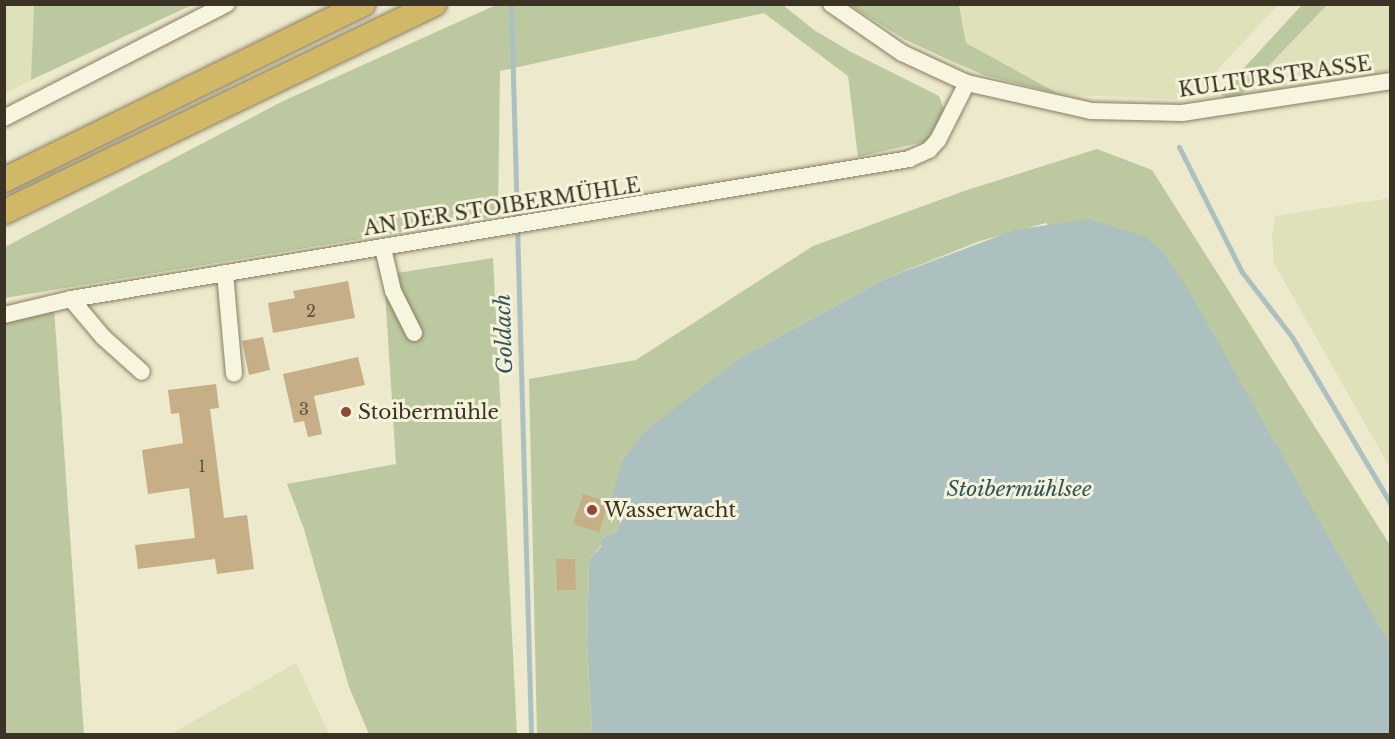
<!DOCTYPE html>
<meta charset="utf-8">
<style>
body{margin:0}
#map{position:relative;width:1395px;height:739px;overflow:hidden;background:#ece9cc;font-family:"Libre Baskerville",serif}
div>[style]{position:absolute}
.farmland>*{inset:0;background:#dfe1ba}
.green>*{inset:0;background:#bcc9a0}
.water>*{inset:0;background:#acc1bf}
.stream>*{height:5px;margin:-2.5px;padding:0 2.5px;transform-origin:2.5px;border-radius:2.5px;background:#acc1bf}
.building>*{inset:0;background:#c6ae86}
.roads{filter:drop-shadow(0 0 2px #887d61) drop-shadow(0 0 2px #887d61)}
.minor>*{height:16px;margin:-8px;padding:0 8px;transform-origin:8px;border-radius:8px;background:#f7f4df}
.highway>*{height:24px;margin:-12px;padding:0 12px;transform-origin:12px;border-radius:12px;background:#d1b866}
.dots>*{width:16px;height:16px;translate:-50% -50%;box-sizing:border-box;border:3px solid #f4f2db;border-radius:50%}
span{translate:-50% -50%;white-space:nowrap;text-align:center;line-height:1.15;-webkit-text-stroke:6px #f4f2db;paint-order:stroke}
.number-label{font-size:16px;color:#5d523c}
.number-label span{-webkit-text-stroke-width:0}
.street-label{font-size:20px;color:#3a3323}
.poi-label{font-size:20px;color:#3a3323}
.left{translate:0 -50%;text-align:left}
.water-label{font-size:21px;color:#345358;font-style:italic}
.frame{position:absolute;inset:0;border:6px solid #3a3323;pointer-events:none}
</style>
<div id="map">
<div class="farmland">
<i style="clip-path:polygon(5px 5px,34px 5px,31px 80px,5px 94px)"></i>
<i style="clip-path:polygon(959px 5px,1278px 5px,1189px 100px,1059px 94px,966px 43px)"></i>
<i style="clip-path:polygon(1327px 5px,1390px 5px,1390px 75px,1235px 102px)"></i>
<i style="clip-path:polygon(1390px 198px,1390px 468px,1274px 263px,1272px 237px,1275px 216px)"></i>
<i style="clip-path:polygon(296px 663px,329px 734px,171px 734px)"></i>
</div>
<div class="green">
<i style="clip-path:polygon(62px 5px,62px 4px,192px 5px,31px 80px,34px 5px)"></i>
<i style="clip-path:polygon(496px 5px,783px 5px,814px 30px,851px 52px,939px 96px,944px 110px,927px 141px,858px 157px,848px 76px,764px 13px,500px 71px,498px 216px,5px 298px,5px 247px,283px 101px)"></i>
<i style="clip-path:polygon(850px 5px,959px 5px,966px 43px,1059px 94px,984px 75px,951px 61px,904px 39px)"></i>
<i style="clip-path:polygon(1302px 5px,1327px 5px,1234px 102px,1220px 94px)"></i>
<i style="clip-path:polygon(1097px 149px,1152px 170px,1390px 545px,1390px 645px,1046px 223px,980px 241px,887px 278px,743px 356px,616px 509px,620px 518px,617px 531px,602px 538px,602px 545px,589px 559px,587px 644px,592px 734px,537px 734px,529px 379px,636px 360px,813px 246px,967px 190px)"></i>
<i style="clip-path:polygon(493px 258px,517px 734px,369px 734px,349px 687px,304px 529px,287px 484px,396px 464px,384px 275px)"></i>
<i style="clip-path:polygon(54px 308px,84px 734px,5px 734px,5px 323px)"></i>
</div>
<div class="water">
<i style="clip-path:polygon(1088px 219px,1144px 236px,1162px 251px,1185px 284px,1390px 645px,1390px 734px,592px 734px,587px 644px,589px 559px,602px 546px,602px 538px,617px 531px,620px 518px,609px 507px,611px 499px,623px 460px,645px 431px,743px 356px,887px 278px,1015px 230px)"></i>
</div>
<div class="stream">
<i style="left:511px;top:4px;width:730px;rotate:88.43deg"></i>
<i style="left:1179px;top:147px;width:140px;rotate:63.3deg"></i>
<i style="left:1242px;top:272px;width:82px;rotate:52.4deg"></i>
<i style="left:1292px;top:337px;width:193px;rotate:59.4deg"></i>
</div>
<div class="building">
<i style="clip-path:polygon(348px 281px,355px 318px,273px 333px,268px 303px,295px 298px,293px 291px)"></i>
<i style="clip-path:polygon(263px 337px,270px 370px,249px 375px,242px 341px)"></i>
<i style="clip-path:polygon(358px 357px,365px 385px,314px 396px,322px 434px,308px 437px,304px 421px,294px 423px,283px 374px)"></i>
<i style="clip-path:polygon(216px 384px,219px 408px,210px 409px,224px 518px,247px 515px,254px 569px,217px 574px,215px 559px,138px 569px,135px 545px,195px 538px,189px 488px,148px 494px,142px 450px,183px 443px,179px 413px,171px 414px,168px 390px)"></i>
<i style="clip-path:polygon(583px 494px,609px 502px,599px 532px,573px 524px)"></i>
<i style="clip-path:polygon(556px 559px,575px 559px,576px 590px,557px 590px)"></i>
</div>
<div class="roads">
<div class="minor">
<i style="left:831px;top:4px;width:86px;rotate:34.6deg"></i>
<i style="left:902px;top:53px;width:72px;rotate:24.8deg"></i>
<i style="left:967px;top:83px;width:127px;rotate:12.7deg"></i>
<i style="left:1091px;top:111px;width:91px;rotate:1.3deg"></i>
<i style="left:1182px;top:113px;width:210px;rotate:-8.7deg"></i>
<i style="left:4px;top:118px;width:250px;rotate:-27.1deg"></i>
<i style="left:383px;top:248px;width:44px;rotate:76.9deg"></i>
<i style="left:393px;top:291px;width:47px;rotate:63.4deg"></i>
<i style="left:225px;top:273px;width:101px;rotate:84.9deg"></i>
<i style="left:71px;top:299px;width:50px;rotate:49.9deg"></i>
<i style="left:103px;top:337px;width:52px;rotate:41.9deg"></i>
<i style="left:4px;top:315px;width:69px;rotate:-13.4deg"></i>
<i style="left:71px;top:299px;width:850px;rotate:-9.48deg"></i>
<i style="left:909px;top:159px;width:22px;rotate:-24deg"></i>
<i style="left:929px;top:150px;width:13px;rotate:-48deg"></i>
<i style="left:938px;top:140px;width:64px;rotate:-63deg"></i>
</div>
<div class="highway">
<i style="left:4px;top:180px;width:400px;rotate:-26.1deg"></i>
<i style="left:4px;top:212px;width:478px;rotate:-25.8deg"></i>
</div>
</div>
<div class="dots">
<i style="left:346px;top:412px;background:#914836"></i>
<i style="left:592px;top:510px;background:#914836"></i>
</div>
<div class="number-label">
<span style="left:311px;top:311px">2</span>
<span style="left:304px;top:409px">3</span>
<span style="left:202px;top:466px">1</span>
</div>
<div class="street-label">
<span style="left:1275px;top:77px;rotate:-8deg">KULTURSTRASSE</span>
<span style="left:502px;top:207px;rotate:-9deg">AN DER STOIBERMÜHLE</span>
</div>
<div class="poi-label">
<span class="left" style="left:358px;top:412px">Stoibermühle</span>
<span class="left" style="left:604px;top:510px">Wasserwacht</span>
</div>
<div class="water-label">
<span style="left:504px;top:334px;rotate:-92deg">Goldach</span>
<span style="left:1019px;top:489px">Stoibermühlsee</span>
</div>
<div class="frame"></div>
</div>
